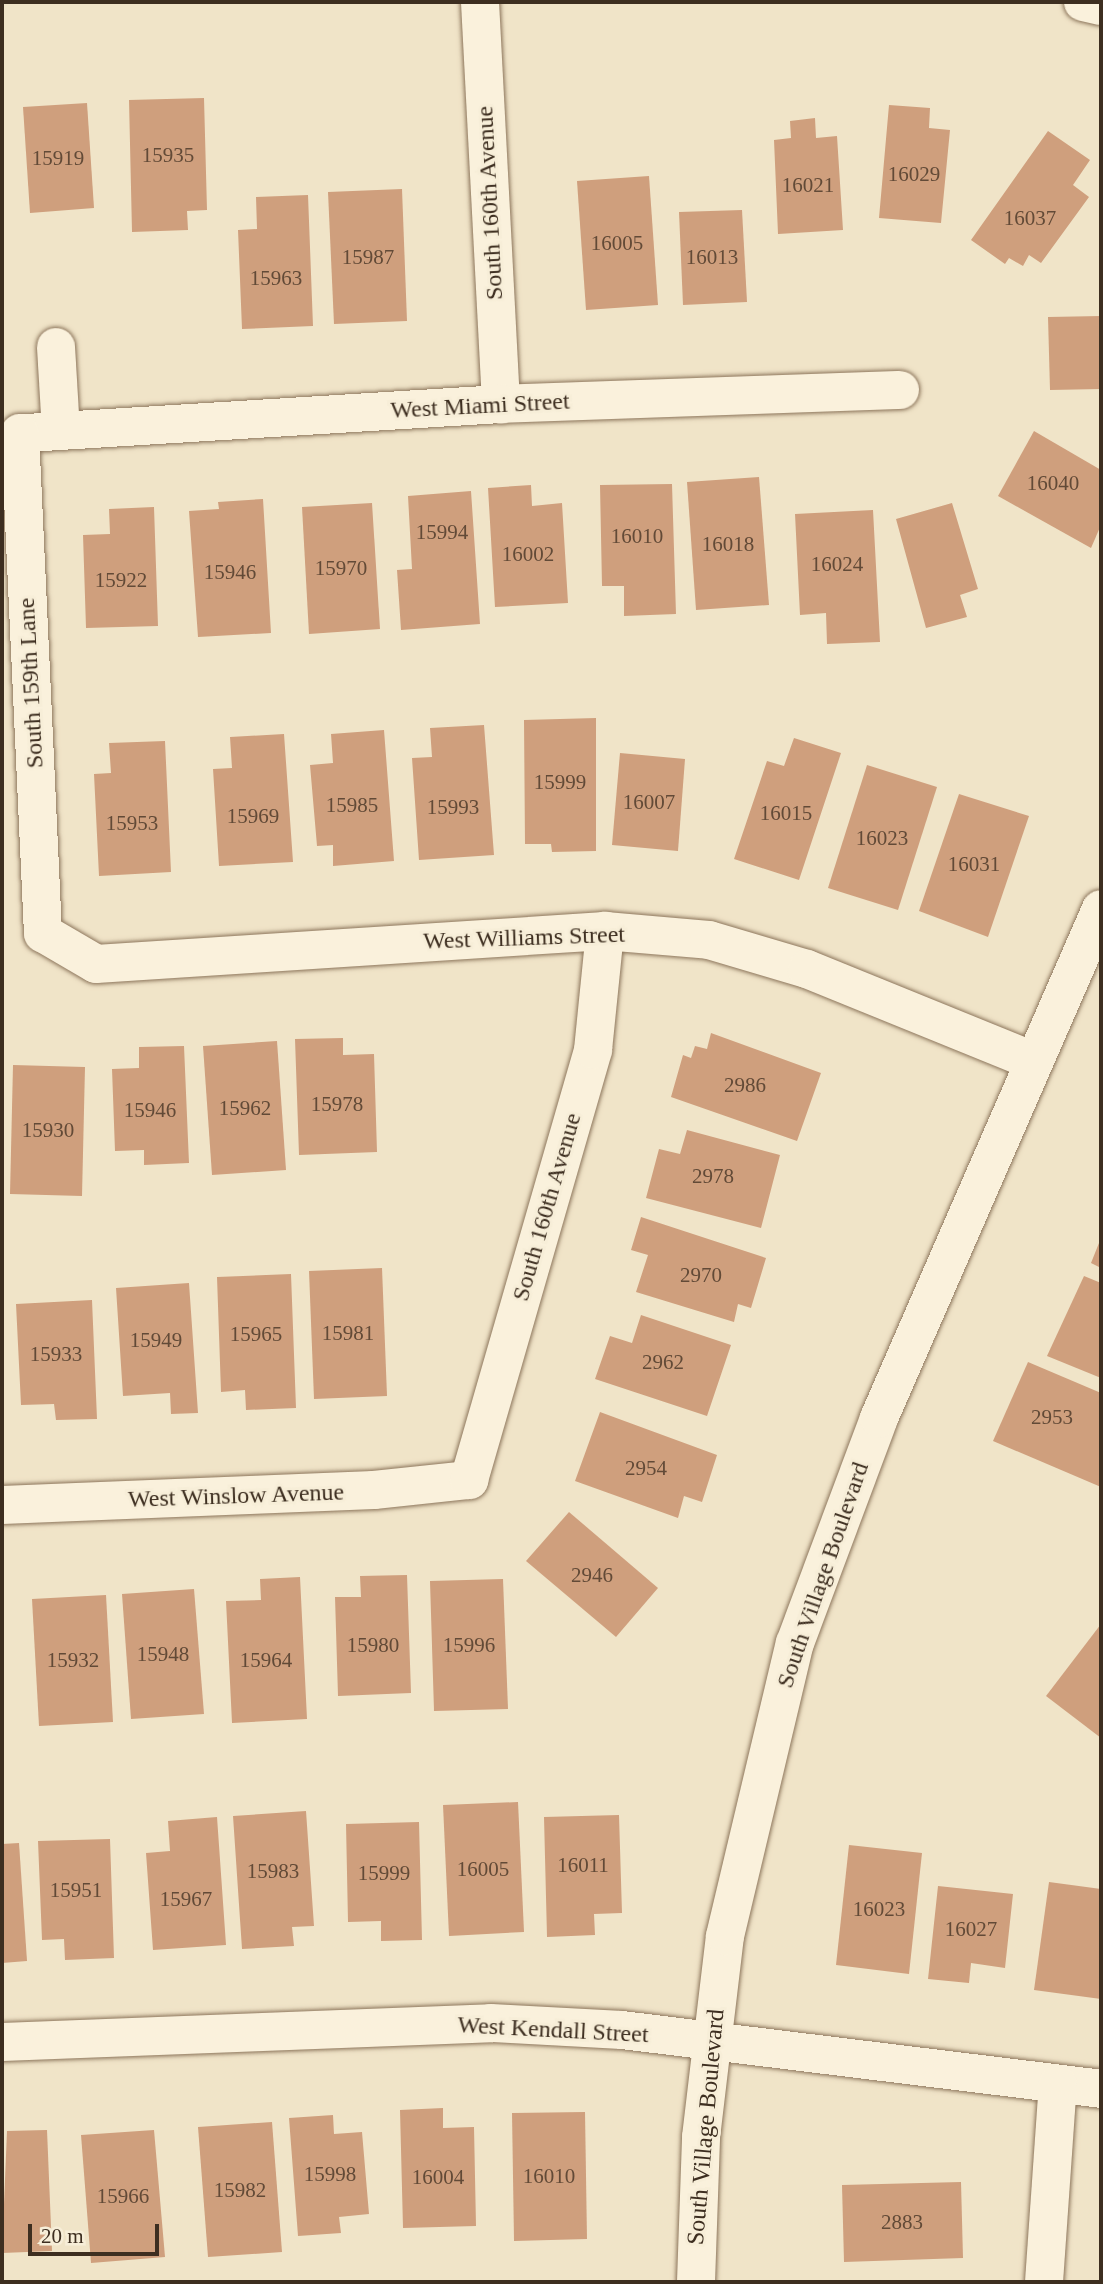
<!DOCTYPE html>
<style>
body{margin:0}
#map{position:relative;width:1103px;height:2284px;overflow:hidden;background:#f0e4c8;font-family:"Times New Roman",serif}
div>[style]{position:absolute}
.building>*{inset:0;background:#cf9f7d}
.roads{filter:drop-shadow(0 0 2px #8d765c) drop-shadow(0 0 2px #8d765c)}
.minor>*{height:38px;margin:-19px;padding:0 19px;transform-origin:19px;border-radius:19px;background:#faf1dc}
span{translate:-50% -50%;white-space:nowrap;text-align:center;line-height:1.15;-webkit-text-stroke:6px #f7eed8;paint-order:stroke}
.number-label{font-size:21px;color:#624a37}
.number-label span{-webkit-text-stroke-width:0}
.street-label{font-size:24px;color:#3d2e20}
.frame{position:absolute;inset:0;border:4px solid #3d2e20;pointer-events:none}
.scale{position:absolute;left:28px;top:2224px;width:131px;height:32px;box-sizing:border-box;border:4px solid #3d2e20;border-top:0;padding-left:9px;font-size:21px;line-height:24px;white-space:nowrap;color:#3d2e20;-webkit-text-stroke:5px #f7eed8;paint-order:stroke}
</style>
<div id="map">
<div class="building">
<i style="clip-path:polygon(204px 98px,207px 210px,187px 211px,188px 230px,132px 232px,129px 100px)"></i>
<i style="clip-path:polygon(87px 103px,94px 208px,30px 213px,23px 107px)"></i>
<i style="clip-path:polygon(889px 105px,930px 108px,929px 128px,950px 130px,941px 223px,879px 218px)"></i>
<i style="clip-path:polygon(815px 118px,816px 138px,837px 136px,843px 230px,778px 234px,774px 140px,791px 138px,790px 121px)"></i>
<i style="clip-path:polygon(1048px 131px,1090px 160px,1073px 185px,1089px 197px,1041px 263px,1029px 255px,1023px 266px,1009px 258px,1005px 264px,971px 240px)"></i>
<i style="clip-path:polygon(649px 176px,658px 305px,586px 310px,577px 181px)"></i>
<i style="clip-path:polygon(402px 189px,407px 321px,334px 324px,328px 192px)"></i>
<i style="clip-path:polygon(308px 195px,313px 326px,242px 329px,238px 230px,257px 229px,256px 197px)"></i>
<i style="clip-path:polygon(742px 210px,747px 302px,683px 305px,679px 212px)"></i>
<i style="clip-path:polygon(1101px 316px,1101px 389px,1050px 390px,1048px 317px)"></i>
<i style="clip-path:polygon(1034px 431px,1101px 470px,1101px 525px,1091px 548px,998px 496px)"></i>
<i style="clip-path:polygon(759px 477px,769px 605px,696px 610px,687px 482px)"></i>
<i style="clip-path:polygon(672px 484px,676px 614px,624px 616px,624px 586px,602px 586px,600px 485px)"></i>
<i style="clip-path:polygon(531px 485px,532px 506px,562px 503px,568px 603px,495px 607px,488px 488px)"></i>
<i style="clip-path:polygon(471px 491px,480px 624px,401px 630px,397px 570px,412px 569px,408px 496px)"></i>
<i style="clip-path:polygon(263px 499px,271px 633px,198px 637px,189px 511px,219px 509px,218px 502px)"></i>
<i style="clip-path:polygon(372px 503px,380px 629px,309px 634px,302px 507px)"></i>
<i style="clip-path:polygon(952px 503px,978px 589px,960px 595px,967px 617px,926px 628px,896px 519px)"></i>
<i style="clip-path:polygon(154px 507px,158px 626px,86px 628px,83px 535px,110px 534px,109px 509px)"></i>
<i style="clip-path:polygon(873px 510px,880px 642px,827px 644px,826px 613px,800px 615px,795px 514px)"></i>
<i style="clip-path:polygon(596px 718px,596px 851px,552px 852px,551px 844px,525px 844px,524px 720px)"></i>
<i style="clip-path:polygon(484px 725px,494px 855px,419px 860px,412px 758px,432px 757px,430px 728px)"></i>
<i style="clip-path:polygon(384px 730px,394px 861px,333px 866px,333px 845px,317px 846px,310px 765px,333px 763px,331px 734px)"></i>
<i style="clip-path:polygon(284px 734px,293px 862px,219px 866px,213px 769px,232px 768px,230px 737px)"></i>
<i style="clip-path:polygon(794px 738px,841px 753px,799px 880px,734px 859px,767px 761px,784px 766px)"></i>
<i style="clip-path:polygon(165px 741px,171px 872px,99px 876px,94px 774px,111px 773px,109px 743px)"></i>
<i style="clip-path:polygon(620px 753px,685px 759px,678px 851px,612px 845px)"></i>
<i style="clip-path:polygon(867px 765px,937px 787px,898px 910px,828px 888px)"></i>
<i style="clip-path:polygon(959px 794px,1029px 816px,988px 937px,919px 911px)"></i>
<i style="clip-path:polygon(711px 1033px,821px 1073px,797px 1141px,671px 1097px,683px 1055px,691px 1058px,695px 1046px,707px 1049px)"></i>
<i style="clip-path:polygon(343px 1038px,343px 1055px,374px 1054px,377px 1152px,299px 1155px,295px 1039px)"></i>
<i style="clip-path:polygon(277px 1041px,286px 1170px,212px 1175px,203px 1046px)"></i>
<i style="clip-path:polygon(184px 1046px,189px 1163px,144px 1165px,144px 1150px,115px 1151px,112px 1069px,139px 1068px,139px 1047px)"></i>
<i style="clip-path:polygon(13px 1065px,85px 1067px,82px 1196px,10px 1194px)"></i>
<i style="clip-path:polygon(687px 1130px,780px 1155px,761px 1228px,646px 1198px,659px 1149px,680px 1154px)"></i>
<i style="clip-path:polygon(641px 1217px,766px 1258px,751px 1308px,738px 1304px,734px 1322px,636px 1292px,648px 1255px,631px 1250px)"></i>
<i style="clip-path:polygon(1101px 1238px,1101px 1268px,1091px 1263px)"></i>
<i style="clip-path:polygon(382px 1268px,387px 1396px,314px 1399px,309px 1271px)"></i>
<i style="clip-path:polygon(291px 1274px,296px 1408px,246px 1410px,245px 1390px,221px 1392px,217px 1277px)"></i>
<i style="clip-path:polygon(1084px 1276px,1101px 1283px,1101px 1378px,1047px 1356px)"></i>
<i style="clip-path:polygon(189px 1283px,198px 1413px,171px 1414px,170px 1393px,123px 1396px,116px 1288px)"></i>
<i style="clip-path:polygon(92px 1300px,97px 1419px,56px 1420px,54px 1404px,21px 1405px,16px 1304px)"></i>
<i style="clip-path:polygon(641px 1315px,731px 1345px,707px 1416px,595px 1379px,610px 1336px,632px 1343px)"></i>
<i style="clip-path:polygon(1028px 1362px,1101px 1393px,1101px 1487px,993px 1441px)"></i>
<i style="clip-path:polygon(600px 1412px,717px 1455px,702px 1502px,684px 1496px,678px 1518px,575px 1481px)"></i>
<i style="clip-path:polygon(569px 1512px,658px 1588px,616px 1637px,526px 1561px)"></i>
<i style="clip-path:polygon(407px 1575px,411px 1693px,338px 1696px,335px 1597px,361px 1597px,360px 1576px)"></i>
<i style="clip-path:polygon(300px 1577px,307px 1719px,232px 1723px,226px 1601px,261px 1600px,260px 1579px)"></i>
<i style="clip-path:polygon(503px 1579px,508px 1709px,434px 1711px,430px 1581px)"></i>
<i style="clip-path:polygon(194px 1589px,204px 1714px,131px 1719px,122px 1594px)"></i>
<i style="clip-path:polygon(106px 1595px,113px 1722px,39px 1726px,32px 1599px)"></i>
<i style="clip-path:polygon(1101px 1624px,1101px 1738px,1046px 1696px)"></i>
<i style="clip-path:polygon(518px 1802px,524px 1932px,449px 1936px,443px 1805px)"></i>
<i style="clip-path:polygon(306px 1811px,314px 1926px,292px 1927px,294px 1946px,242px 1949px,233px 1816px)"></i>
<i style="clip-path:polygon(619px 1815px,622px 1913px,594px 1914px,595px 1935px,547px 1937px,544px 1817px)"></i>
<i style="clip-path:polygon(217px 1817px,226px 1945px,153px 1950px,146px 1853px,170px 1851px,168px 1821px)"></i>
<i style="clip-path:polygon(419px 1822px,422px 1940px,381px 1941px,381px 1921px,348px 1922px,346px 1824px)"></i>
<i style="clip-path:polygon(110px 1839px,114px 1958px,65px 1960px,64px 1939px,42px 1940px,38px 1841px)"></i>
<i style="clip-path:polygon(19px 1843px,27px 1961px,2px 1963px,2px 1844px)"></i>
<i style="clip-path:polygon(849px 1845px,922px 1853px,909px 1974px,836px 1965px)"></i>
<i style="clip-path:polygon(1049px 1882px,1101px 1889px,1101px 1999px,1034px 1990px)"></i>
<i style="clip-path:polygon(938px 1886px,1013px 1894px,1005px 1968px,971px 1963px,969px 1983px,928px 1979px)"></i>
<i style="clip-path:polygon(443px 2108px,443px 2128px,474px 2127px,476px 2226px,403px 2228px,400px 2110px)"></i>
<i style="clip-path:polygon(585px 2112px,587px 2239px,514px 2241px,512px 2113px)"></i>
<i style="clip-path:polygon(333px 2115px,334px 2134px,362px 2132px,369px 2214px,339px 2217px,341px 2233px,298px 2236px,289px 2118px)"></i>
<i style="clip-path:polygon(272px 2122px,282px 2252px,208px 2257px,198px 2127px)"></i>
<i style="clip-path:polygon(47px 2130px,52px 2251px,2px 2253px,7px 2131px)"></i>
<i style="clip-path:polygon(154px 2130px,165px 2257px,91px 2263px,81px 2135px)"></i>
<i style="clip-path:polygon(961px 2182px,963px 2258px,844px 2262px,842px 2185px)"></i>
</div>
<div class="roads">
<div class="minor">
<i style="left:480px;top:2px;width:403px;rotate:87deg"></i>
<i style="left:1083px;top:2px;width:18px;rotate:13deg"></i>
<i style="left:56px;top:347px;width:83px;rotate:86.6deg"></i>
<i style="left:900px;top:390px;width:399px;rotate:178deg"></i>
<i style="left:501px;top:404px;width:482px;rotate:176.5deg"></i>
<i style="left:20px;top:433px;width:501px;rotate:87.37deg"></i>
<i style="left:43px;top:933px;width:61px;rotate:30.3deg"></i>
<i style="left:96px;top:964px;width:510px;rotate:-3.71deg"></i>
<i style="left:605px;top:931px;width:104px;rotate:4.9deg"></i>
<i style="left:709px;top:940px;width:102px;rotate:16.5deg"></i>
<i style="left:807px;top:969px;width:245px;rotate:22.1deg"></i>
<i style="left:2px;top:1505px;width:372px;rotate:-2.3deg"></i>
<i style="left:374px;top:1490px;width:96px;rotate:-6deg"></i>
<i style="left:469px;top:1480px;width:448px;rotate:-73.9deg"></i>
<i style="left:593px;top:1050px;width:120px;rotate:-84.2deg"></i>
<i style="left:2px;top:2042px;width:489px;rotate:-2.2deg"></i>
<i style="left:491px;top:2023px;width:131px;rotate:3.1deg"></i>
<i style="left:622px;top:2030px;width:483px;rotate:7deg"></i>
<i style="left:696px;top:2282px;width:145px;rotate:-88deg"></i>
<i style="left:701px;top:2137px;width:202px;rotate:-83.2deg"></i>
<i style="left:725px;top:1936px;width:301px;rotate:-76.6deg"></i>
<i style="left:795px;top:1643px;width:240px;rotate:-69.5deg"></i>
<i style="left:879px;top:1418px;width:555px;rotate:-66.44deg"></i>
<i style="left:1044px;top:2282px;width:198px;rotate:-86deg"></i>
</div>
</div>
<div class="number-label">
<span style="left:168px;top:155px">15935</span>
<span style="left:58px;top:158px">15919</span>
<span style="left:914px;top:174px">16029</span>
<span style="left:808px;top:185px">16021</span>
<span style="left:1030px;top:218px">16037</span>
<span style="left:617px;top:243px">16005</span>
<span style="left:368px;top:257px">15987</span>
<span style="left:712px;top:257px">16013</span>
<span style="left:276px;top:278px">15963</span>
<span style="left:1053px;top:483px">16040</span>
<span style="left:442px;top:532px">15994</span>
<span style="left:637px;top:536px">16010</span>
<span style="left:728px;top:544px">16018</span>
<span style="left:528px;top:554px">16002</span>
<span style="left:837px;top:564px">16024</span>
<span style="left:341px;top:568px">15970</span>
<span style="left:230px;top:572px">15946</span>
<span style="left:121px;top:580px">15922</span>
<span style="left:560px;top:782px">15999</span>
<span style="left:649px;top:802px">16007</span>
<span style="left:352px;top:805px">15985</span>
<span style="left:453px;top:807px">15993</span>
<span style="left:786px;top:813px">16015</span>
<span style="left:253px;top:816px">15969</span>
<span style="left:132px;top:823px">15953</span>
<span style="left:882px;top:838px">16023</span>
<span style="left:974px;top:864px">16031</span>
<span style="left:745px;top:1085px">2986</span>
<span style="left:337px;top:1104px">15978</span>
<span style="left:245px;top:1108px">15962</span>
<span style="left:150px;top:1110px">15946</span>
<span style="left:48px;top:1130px">15930</span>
<span style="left:713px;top:1176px">2978</span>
<span style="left:701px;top:1275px">2970</span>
<span style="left:348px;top:1333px">15981</span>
<span style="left:256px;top:1334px">15965</span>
<span style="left:156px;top:1340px">15949</span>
<span style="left:56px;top:1354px">15933</span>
<span style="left:663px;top:1362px">2962</span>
<span style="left:1052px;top:1417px">2953</span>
<span style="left:646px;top:1468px">2954</span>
<span style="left:592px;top:1575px">2946</span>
<span style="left:373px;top:1645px">15980</span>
<span style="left:469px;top:1645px">15996</span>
<span style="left:163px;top:1654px">15948</span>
<span style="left:73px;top:1660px">15932</span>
<span style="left:266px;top:1660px">15964</span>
<span style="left:583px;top:1865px">16011</span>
<span style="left:483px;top:1869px">16005</span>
<span style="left:273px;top:1871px">15983</span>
<span style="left:384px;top:1873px">15999</span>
<span style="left:76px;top:1890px">15951</span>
<span style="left:186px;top:1899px">15967</span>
<span style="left:879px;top:1909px">16023</span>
<span style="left:971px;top:1929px">16027</span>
<span style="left:330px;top:2174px">15998</span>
<span style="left:549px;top:2176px">16010</span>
<span style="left:438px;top:2177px">16004</span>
<span style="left:240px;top:2190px">15982</span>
<span style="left:123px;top:2196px">15966</span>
<span style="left:902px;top:2222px">2883</span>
</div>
<div class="street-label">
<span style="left:490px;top:203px;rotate:-93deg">South 160th Avenue</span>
<span style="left:480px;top:406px;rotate:-3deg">West Miami Street</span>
<span style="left:31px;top:683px;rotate:-93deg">South 159th Lane</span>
<span style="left:524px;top:938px;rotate:-2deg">West Williams Street</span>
<span style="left:547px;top:1207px;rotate:-74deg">South 160th Avenue</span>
<span style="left:236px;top:1496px;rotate:-2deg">West Winslow Avenue</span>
<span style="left:823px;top:1575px;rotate:-71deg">South Village Boulevard</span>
<span style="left:553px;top:2030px;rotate:3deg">West Kendall Street</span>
<span style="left:706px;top:2127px;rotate:-85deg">South Village Boulevard</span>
</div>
<div class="frame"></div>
<div class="scale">20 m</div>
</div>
